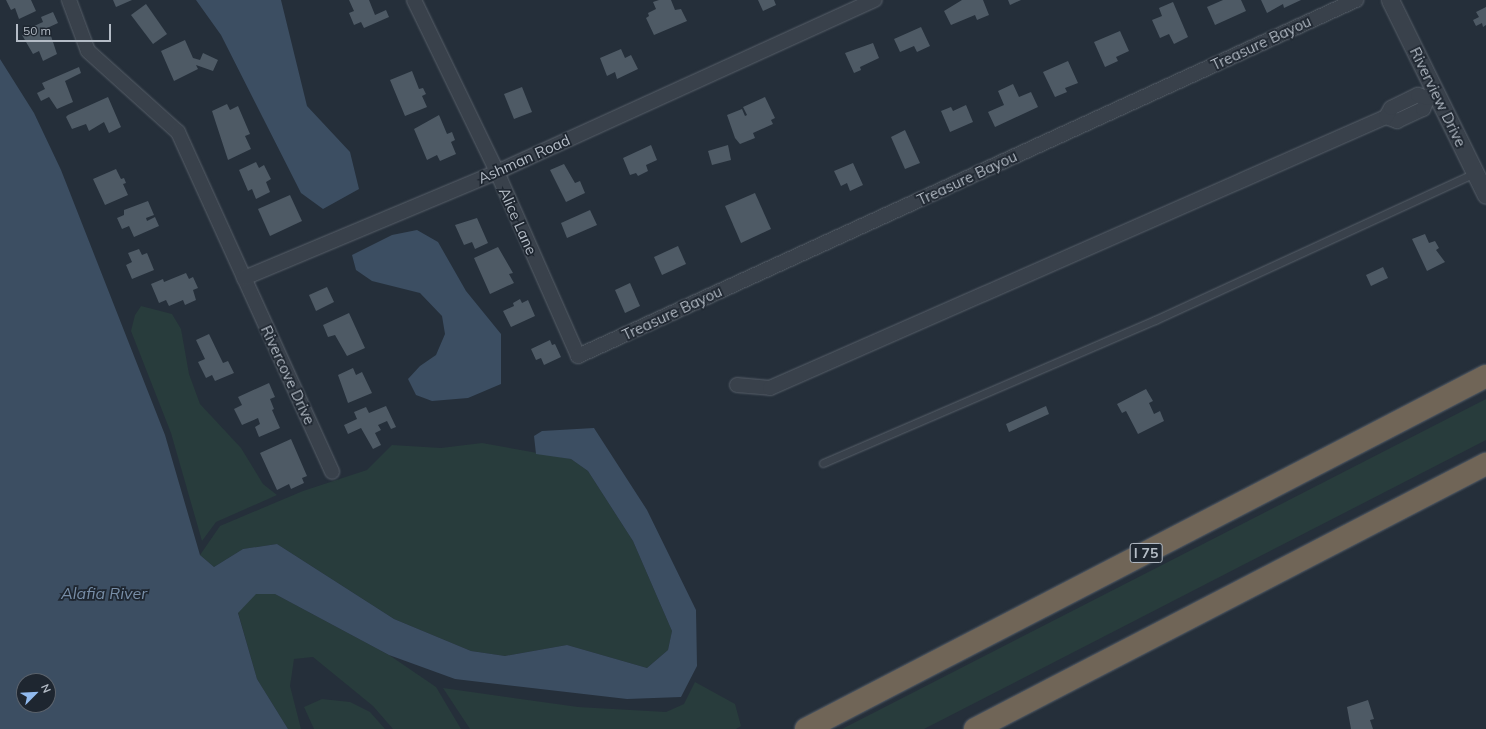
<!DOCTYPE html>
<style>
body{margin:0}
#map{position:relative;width:1486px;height:729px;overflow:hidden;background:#252f3a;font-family:Mulish,sans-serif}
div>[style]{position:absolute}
.green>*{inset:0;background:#283c3c}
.water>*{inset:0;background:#3c4e62}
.building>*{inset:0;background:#4e5a65}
.roads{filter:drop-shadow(0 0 1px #575f69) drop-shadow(0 0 1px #575f69)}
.service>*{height:7px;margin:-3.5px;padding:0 3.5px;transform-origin:3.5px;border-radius:3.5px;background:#39414b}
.minor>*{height:14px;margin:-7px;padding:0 7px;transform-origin:7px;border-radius:7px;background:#39414b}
.tertiary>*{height:17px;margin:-8.5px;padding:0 8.5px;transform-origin:8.5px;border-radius:8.5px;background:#39414b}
.motorway>*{height:22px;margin:-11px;padding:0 11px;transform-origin:11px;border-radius:11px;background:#706557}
span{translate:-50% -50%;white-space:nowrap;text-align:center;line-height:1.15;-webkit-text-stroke:3.5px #1e2630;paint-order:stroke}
.shield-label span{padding:1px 3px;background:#1e2630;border:1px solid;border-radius:3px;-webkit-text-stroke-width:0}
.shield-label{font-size:14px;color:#b4bcc6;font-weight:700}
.street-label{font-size:15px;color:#b4bcc6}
.water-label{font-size:16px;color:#788ea7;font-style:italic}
.north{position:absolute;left:16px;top:673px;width:40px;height:40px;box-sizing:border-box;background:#1e2630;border:1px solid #5a626c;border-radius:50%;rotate:66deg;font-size:11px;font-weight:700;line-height:16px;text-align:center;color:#b4bcc6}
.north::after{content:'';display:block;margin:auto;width:14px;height:18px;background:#91baee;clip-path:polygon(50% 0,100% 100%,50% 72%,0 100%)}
.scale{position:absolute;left:16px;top:24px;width:95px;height:18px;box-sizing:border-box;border:2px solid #b4bcc6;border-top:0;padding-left:5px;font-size:12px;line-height:14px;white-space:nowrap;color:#b4bcc6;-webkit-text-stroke:3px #1e2630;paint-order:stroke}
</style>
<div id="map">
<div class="green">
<i style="clip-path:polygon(141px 306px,172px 314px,181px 329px,189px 374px,200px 404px,241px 448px,263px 484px,277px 495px,216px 522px,202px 541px,171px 433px,131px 331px,135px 315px)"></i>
<i style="clip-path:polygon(1486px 399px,1486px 440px,924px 729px,842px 729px)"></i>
<i style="clip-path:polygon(482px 443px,571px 459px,588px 471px,633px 541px,672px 631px,668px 650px,647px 668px,567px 645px,505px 656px,471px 651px,394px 619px,277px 544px,243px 549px,214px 567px,200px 555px,220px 526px,303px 491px,367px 470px,392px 445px,441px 448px)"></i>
<i style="clip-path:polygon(255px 594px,275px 594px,389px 655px,436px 687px,461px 729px,393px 729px,373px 706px,313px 657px,294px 659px,290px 686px,301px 729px,288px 729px,257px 679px,238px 612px)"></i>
<i style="clip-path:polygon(695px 682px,735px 704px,741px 726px,736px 729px,470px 729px,443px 688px,578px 707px,666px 712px,684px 704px)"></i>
<i style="clip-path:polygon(322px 699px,350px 702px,370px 712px,385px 729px,314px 729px,304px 707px)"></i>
</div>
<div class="water">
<i style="clip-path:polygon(196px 0,281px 0,307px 106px,350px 152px,359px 189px,323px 209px,301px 193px,221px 35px)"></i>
<i style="clip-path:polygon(evenodd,0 59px,34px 113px,61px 170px,165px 435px,200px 555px,214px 567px,243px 549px,277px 544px,394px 619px,471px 651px,505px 656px,567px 645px,647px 668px,668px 650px,672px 631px,633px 541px,588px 471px,571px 459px,536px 454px,534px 436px,542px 431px,594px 428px,647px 510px,696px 610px,697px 666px,681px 697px,627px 699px,455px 679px,389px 655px,275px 594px,256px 594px,238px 613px,257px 679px,288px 729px,0 729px,0 59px,24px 681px,48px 681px,48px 705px,24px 705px,24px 681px)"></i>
<i style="clip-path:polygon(417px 230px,438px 242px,466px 291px,501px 334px,501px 384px,468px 398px,432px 401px,416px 395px,408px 379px,420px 366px,436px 355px,445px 334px,442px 316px,420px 293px,372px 281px,356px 270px,352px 255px,392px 235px)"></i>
</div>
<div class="building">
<i style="clip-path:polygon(6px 0,31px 0,36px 11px,19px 19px,15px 8px,11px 10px)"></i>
<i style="clip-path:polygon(113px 0,132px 0,116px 7px)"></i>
<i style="clip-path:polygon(349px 0,369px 0,375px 15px,386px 10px,389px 17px,364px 28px,361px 22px,354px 25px,349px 13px,354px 11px)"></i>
<i style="clip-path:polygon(659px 0,671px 0,675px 10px,681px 9px,687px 21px,654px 35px,646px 18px,649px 16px,648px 13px,656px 9px,653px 2px)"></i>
<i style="clip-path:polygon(758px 0,774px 0,776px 5px,763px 11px)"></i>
<i style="clip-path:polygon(962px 0,983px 0,989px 15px,977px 20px,975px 15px,951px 25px,944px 11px)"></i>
<i style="clip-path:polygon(1008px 0,1021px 0,1010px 5px)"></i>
<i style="clip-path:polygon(1223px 0,1241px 0,1246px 11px,1215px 25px,1207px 7px)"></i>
<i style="clip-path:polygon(1261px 0,1301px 0,1284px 8px,1283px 4px,1267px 13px)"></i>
<i style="clip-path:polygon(1173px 2px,1188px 37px,1174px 44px,1169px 34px,1160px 38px,1152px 20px,1162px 16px,1159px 8px)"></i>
<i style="clip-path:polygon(146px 4px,167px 34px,153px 44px,131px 15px)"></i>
<i style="clip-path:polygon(1486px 7px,1486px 25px,1483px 27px,1482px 23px,1476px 26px,1473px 20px,1479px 17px,1476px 12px)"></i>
<i style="clip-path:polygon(53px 12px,58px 23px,45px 29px,48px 34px,50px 33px,57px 54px,43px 61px,39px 51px,33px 54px,22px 35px,25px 34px,23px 31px,43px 22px,41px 17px)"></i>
<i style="clip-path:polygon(921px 27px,930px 46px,917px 52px,914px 46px,900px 52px,894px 39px)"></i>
<i style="clip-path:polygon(1120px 31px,1129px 51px,1116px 57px,1118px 61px,1105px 67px,1094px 42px)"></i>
<i style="clip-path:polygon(185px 40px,193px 58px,200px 60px,203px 53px,218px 60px,213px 71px,196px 65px,198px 69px,174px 81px,161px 51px)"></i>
<i style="clip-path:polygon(873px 43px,879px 58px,860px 67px,861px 70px,854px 73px,845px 53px)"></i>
<i style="clip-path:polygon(621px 49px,625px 58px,631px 55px,638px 69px,617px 79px,615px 72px,607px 76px,600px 58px)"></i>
<i style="clip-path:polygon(1068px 61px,1078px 83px,1065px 88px,1067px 92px,1055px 97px,1043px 72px)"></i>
<i style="clip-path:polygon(79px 67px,81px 73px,65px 81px,73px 102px,57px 109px,49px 97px,41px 101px,37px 93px,45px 89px,42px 83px)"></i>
<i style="clip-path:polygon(412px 71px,419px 89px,423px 88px,426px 94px,422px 96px,427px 107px,405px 116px,390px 80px)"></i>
<i style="clip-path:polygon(1013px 84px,1019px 97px,1031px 92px,1038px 107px,995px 127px,988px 112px,1004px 105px,998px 91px)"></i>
<i style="clip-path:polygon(522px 87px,532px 112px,514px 119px,504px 94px)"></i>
<i style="clip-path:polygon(108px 97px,121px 127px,109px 133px,104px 122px,89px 131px,86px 124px,72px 129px,66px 117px,68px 115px)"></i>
<i style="clip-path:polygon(765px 97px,775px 118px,771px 120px,773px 124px,753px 133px,755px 138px,740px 144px,735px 138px,727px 115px,742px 109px,745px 116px,747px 115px,743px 107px)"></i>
<i style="clip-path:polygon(227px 104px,230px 110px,238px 106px,250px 134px,245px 136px,251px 149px,228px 160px,212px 111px)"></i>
<i style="clip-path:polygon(966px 105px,973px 122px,950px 132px,941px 111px,951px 107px,953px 111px)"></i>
<i style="clip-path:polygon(439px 115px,447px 134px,452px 132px,455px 140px,451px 142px,456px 154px,440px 161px,437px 155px,427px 160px,414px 129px)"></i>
<i style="clip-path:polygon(905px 130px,920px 163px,905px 169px,891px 137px)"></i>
<i style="clip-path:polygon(651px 145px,657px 160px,646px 165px,648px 171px,638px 176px,636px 173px,630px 175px,623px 158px)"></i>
<i style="clip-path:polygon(728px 145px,731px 160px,712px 165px,708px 151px)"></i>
<i style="clip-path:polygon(256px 162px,259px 168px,264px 165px,271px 179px,266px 182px,270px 192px,256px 199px,252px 189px,248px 191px,239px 170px)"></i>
<i style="clip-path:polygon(853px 163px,863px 185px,850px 191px,847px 183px,841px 186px,834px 171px)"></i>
<i style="clip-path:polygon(564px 164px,575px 183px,580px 181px,585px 193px,566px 202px,550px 170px)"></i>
<i style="clip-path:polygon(116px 169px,121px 179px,124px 178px,126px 183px,123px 184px,128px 195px,105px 205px,93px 179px)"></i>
<i style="clip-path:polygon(755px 193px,771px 229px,741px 243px,725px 206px)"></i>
<i style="clip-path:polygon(290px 195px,302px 221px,270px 236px,258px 209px)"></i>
<i style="clip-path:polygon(148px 201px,154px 215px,146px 218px,147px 221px,155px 217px,159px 226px,134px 237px,129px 226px,122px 229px,117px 218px,124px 215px,124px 210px)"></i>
<i style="clip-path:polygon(590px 210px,597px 225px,567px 238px,561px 223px)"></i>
<i style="clip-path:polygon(477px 218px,488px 243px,475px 249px,472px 242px,464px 245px,455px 225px)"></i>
<i style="clip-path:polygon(1425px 234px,1429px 243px,1435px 241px,1439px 248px,1436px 250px,1445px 262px,1427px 271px,1412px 239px)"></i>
<i style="clip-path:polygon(678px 246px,686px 264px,662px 275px,654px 257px)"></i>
<i style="clip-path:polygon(498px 247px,513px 273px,509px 274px,514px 283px,490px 294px,474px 258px)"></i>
<i style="clip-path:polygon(139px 249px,142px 255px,147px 253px,154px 270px,132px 279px,126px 265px,132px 262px,128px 253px)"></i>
<i style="clip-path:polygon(1383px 267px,1388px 278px,1371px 286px,1366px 275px)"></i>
<i style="clip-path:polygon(186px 273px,189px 279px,193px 277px,198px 288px,193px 290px,196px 300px,185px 305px,183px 300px,169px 306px,166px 300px,159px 303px,151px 284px,163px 279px,164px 282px)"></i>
<i style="clip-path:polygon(630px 283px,640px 306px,625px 313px,615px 290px)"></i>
<i style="clip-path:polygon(327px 287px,334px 302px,316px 311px,309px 295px)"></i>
<i style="clip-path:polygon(520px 299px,522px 303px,528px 300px,535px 316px,511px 327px,503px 311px,514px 306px,513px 303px)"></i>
<i style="clip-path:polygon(349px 313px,365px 348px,347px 356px,335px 335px,328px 337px,323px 325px)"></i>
<i style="clip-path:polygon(209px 334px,223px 363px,228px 361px,234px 373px,215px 381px,212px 375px,206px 378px,198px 362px,205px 359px,196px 340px)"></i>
<i style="clip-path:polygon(550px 340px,552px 345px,555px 344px,561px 357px,544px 365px,541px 358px,536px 360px,531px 349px)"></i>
<i style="clip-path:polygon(353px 368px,356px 375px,362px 372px,372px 393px,348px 403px,338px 375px)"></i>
<i style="clip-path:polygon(269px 383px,275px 397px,270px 399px,274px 409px,272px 410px,280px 428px,259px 437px,255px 427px,260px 424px,258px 418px,242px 425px,234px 409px,242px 405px,238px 397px)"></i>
<i style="clip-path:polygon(1146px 389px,1153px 401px,1149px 403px,1154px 414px,1160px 411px,1164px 421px,1138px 434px,1126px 411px,1122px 413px,1117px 404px)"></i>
<i style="clip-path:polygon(386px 406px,396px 427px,391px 429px,387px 421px,378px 425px,381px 430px,375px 433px,381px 445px,373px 449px,361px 428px,348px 434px,344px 425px,357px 419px,354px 412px,366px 407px,369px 413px)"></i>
<i style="clip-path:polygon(1046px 406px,1049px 414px,1009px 432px,1006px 424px)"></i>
<i style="clip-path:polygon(291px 439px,307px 476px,302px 478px,304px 483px,291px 489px,289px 484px,277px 490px,260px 453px)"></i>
<i style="clip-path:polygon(1368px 700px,1374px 719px,1370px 720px,1373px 729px,1351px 729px,1347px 707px)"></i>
</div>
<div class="roads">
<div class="service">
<i style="left:823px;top:463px;width:361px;rotate:-23.3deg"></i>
<i style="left:1155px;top:320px;width:352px;rotate:-24.7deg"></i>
</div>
<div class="minor">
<i style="left:69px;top:0;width:54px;rotate:69.6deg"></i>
<i style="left:88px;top:51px;width:121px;rotate:42deg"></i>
<i style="left:178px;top:132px;width:373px;rotate:65.6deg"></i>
<i style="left:414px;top:0;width:191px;rotate:64.2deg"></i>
<i style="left:497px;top:172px;width:201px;rotate:66.2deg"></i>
<i style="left:578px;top:356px;width:856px;rotate:-24.59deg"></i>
<i style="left:1386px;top:117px;width:12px;rotate:20deg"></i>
<i style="left:1397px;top:121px;width:29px;rotate:-25deg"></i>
<i style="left:1423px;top:109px;width:12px;rotate:-66deg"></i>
<i style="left:1428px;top:98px;width:8px;rotate:-23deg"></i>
<i style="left:244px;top:278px;width:274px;rotate:-22.7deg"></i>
<i style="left:497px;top:172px;width:415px;rotate:-24.5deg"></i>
<i style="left:737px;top:385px;width:33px;rotate:5deg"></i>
<i style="left:770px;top:388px;width:673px;rotate:-23.75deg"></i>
<i style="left:1386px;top:117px;width:10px;rotate:-61deg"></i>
<i style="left:1391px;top:108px;width:30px;rotate:-26deg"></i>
<i style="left:1418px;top:95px;width:10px;rotate:17deg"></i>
</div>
<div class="tertiary">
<i style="left:1390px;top:0;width:217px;rotate:63.8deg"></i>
</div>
<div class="motorway">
<i style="left:806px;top:729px;width:766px;rotate:-27.43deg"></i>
<i style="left:975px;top:729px;width:576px;rotate:-27.41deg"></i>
</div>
</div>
<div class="shield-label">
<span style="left:1146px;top:553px">I 75</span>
</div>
<div class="street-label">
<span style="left:1261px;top:43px;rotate:-25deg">Treasure Bayou</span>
<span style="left:1438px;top:97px;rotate:64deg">Riverview Drive</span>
<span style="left:524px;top:159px;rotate:-24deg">Ashman Road</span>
<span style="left:967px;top:178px;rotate:-25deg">Treasure Bayou</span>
<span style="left:518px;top:221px;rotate:66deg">Alice Lane</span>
<span style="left:672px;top:313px;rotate:-25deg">Treasure Bayou</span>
<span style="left:288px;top:375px;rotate:65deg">Rivercove Drive</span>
</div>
<div class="water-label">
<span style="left:104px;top:593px">Alafia River</span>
</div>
<div class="north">N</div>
<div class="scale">50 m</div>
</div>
